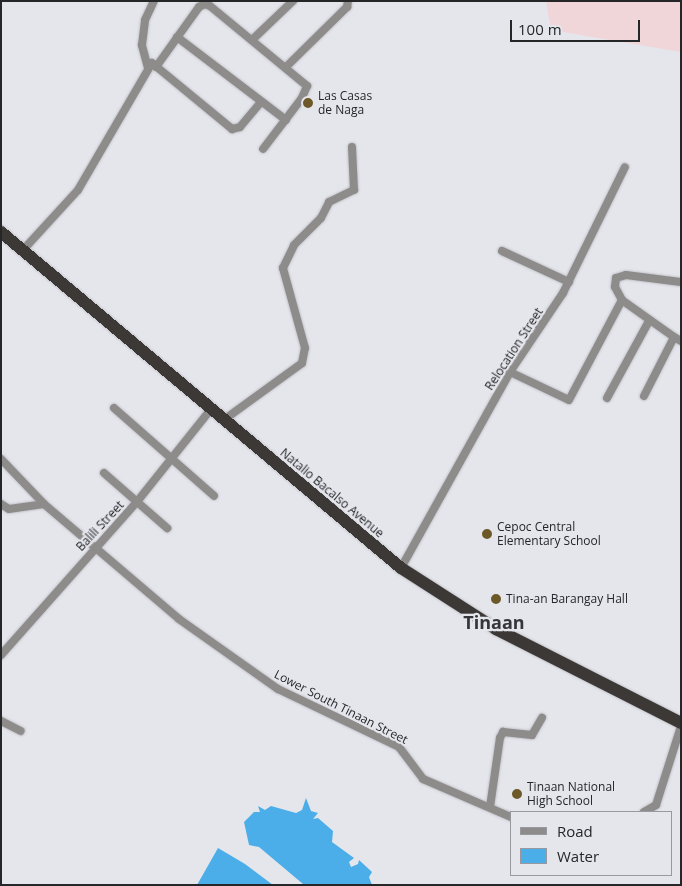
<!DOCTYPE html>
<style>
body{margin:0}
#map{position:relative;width:682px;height:886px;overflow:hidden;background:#e5e6ec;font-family:"Open Sans",sans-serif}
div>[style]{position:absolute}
.industrial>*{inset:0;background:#f0d5d9}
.water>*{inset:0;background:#4baee8}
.roads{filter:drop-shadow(0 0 1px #c2c3c9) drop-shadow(0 0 1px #c2c3c9)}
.minor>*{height:8px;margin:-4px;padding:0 4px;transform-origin:4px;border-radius:4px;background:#8e8c8b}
.trunk>*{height:12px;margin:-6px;padding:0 6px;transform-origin:6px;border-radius:6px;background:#3b3835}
.dots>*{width:14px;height:14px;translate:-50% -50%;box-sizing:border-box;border:2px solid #e5e6ec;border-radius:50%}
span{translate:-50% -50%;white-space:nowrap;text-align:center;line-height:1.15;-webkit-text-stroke:4.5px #e5e6ec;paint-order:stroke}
.poi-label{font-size:12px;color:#252628}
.left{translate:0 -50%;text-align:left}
.street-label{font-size:12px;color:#252628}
.district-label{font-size:18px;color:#35363a;font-weight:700}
.frame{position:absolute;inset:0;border:2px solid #252628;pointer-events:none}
.legend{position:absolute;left:510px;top:811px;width:162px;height:65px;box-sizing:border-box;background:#e5e6ec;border:1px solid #98999e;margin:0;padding:6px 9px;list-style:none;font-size:15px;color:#252628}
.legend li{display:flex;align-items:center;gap:10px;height:25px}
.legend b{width:25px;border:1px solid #98999e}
.scale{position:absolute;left:510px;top:20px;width:130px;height:22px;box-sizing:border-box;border:2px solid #252628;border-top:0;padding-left:6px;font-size:15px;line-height:18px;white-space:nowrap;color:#252628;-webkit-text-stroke:4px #e5e6ec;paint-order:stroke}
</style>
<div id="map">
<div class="industrial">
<i style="clip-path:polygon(546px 1px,681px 1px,681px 52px,551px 30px)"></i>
</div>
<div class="water">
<i style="clip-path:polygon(306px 798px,311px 811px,318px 813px,313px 819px,318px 818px,333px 831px,332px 842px,354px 858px,349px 862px,351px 867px,358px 864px,359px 860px,372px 872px,369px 877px,372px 885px,303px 884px,259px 847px,249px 845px,244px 822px,254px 812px,260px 812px,258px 806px,265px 810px,271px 806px,296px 813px,302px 810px)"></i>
<i style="clip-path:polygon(218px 848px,245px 864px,273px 885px,197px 885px)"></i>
</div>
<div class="roads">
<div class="minor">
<i style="left:177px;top:37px;width:137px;rotate:37.3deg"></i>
<i style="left:252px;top:40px;width:57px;rotate:-43.6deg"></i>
<i style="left:156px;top:67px;width:74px;rotate:-54.4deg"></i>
<i style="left:199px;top:7px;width:7px;rotate:-27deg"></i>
<i style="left:205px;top:4px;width:5px;rotate:22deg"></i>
<i style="left:210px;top:6px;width:126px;rotate:39.5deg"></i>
<i style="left:307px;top:86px;width:13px;rotate:113deg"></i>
<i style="left:302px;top:98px;width:64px;rotate:127.4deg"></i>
<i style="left:286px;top:67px;width:86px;rotate:-44.5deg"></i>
<i style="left:347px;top:7px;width:6px;rotate:-81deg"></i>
<i style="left:148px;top:68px;width:24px;rotate:-105deg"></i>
<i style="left:142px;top:45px;width:25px;rotate:-83deg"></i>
<i style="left:145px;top:20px;width:21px;rotate:-65deg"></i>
<i style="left:23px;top:250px;width:81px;rotate:-47.5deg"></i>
<i style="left:78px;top:190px;width:147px;rotate:-59.8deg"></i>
<i style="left:152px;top:63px;width:104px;rotate:39.5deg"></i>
<i style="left:232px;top:129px;width:8px;rotate:-14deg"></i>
<i style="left:240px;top:127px;width:33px;rotate:-50deg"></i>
<i style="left:502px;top:251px;width:74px;rotate:24.8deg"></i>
<i style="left:674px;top:337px;width:64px;rotate:-144.6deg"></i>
<i style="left:622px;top:300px;width:15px;rotate:-118deg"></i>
<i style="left:615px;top:287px;width:9px;rotate:-84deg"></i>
<i style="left:616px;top:278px;width:10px;rotate:-17deg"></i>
<i style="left:626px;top:275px;width:55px;rotate:7.3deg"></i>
<i style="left:510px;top:372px;width:65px;rotate:25.4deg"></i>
<i style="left:569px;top:400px;width:113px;rotate:-62.1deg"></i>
<i style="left:644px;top:396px;width:66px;rotate:-63deg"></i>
<i style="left:674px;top:337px;width:8px;rotate:30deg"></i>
<i style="left:607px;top:398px;width:88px;rotate:-61.4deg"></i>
<i style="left:114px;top:408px;width:133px;rotate:41.3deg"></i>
<i style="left:225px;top:419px;width:95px;rotate:-36deg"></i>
<i style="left:302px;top:363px;width:15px;rotate:-79deg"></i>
<i style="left:305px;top:348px;width:83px;rotate:-105.4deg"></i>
<i style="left:283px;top:268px;width:25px;rotate:-64deg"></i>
<i style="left:294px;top:245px;width:38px;rotate:-45deg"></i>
<i style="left:321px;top:218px;width:18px;rotate:-63deg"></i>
<i style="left:329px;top:202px;width:28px;rotate:-26deg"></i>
<i style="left:354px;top:190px;width:43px;rotate:-92.7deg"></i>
<i style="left:1px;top:459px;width:62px;rotate:46.3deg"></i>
<i style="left:44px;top:504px;width:177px;rotate:40.4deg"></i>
<i style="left:179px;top:619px;width:121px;rotate:35.3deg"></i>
<i style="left:278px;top:689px;width:134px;rotate:25.6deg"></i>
<i style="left:399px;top:747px;width:40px;rotate:53deg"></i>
<i style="left:423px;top:779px;width:96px;rotate:23.4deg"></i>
<i style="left:104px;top:473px;width:84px;rotate:41.1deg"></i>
<i style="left:1px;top:504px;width:9px;rotate:32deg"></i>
<i style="left:9px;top:509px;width:35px;rotate:-8deg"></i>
<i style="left:401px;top:568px;width:224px;rotate:-60.9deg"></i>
<i style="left:510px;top:372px;width:95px;rotate:-56.1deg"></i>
<i style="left:563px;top:293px;width:140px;rotate:-63.8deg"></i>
<i style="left:1px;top:655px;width:203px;rotate:-48.4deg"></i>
<i style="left:136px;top:503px;width:120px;rotate:-51.4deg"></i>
<i style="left:1px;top:721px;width:22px;rotate:27deg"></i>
<i style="left:490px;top:807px;width:70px;rotate:-81.8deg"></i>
<i style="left:500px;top:738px;width:7px;rotate:-63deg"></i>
<i style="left:503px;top:732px;width:29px;rotate:6deg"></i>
<i style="left:532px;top:735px;width:20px;rotate:-60deg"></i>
<i style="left:644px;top:812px;width:14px;rotate:-30deg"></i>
<i style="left:656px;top:805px;width:83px;rotate:-72.4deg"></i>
</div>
<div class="trunk">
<i style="left:1px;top:232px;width:522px;rotate:40.03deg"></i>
<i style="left:401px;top:568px;width:113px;rotate:32.7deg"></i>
<i style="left:496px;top:629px;width:208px;rotate:26.9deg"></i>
</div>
</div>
<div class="dots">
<i style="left:308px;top:103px;background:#6d5827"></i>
<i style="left:487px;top:534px;background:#6d5827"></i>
<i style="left:496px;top:599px;background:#6d5827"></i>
<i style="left:517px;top:794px;background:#6d5827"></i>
</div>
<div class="poi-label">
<span class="left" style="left:318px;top:103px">Las Casas<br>de Naga</span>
<span class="left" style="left:497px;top:534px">Cepoc Central<br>Elementary School</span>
<span class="left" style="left:506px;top:599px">Tina-an Barangay Hall</span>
<span class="left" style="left:527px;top:794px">Tinaan National<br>High School</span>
</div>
<div class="street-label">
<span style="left:514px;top:349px;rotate:-57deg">Relocation Street</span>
<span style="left:332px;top:493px;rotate:40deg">Natalio Bacalso Avenue</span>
<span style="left:100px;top:526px;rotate:-47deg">Balili Street</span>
<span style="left:341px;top:707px;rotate:27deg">Lower South Tinaan Street</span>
</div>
<div class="district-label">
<span style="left:494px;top:622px">Tinaan</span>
</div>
<div class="frame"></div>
<ul class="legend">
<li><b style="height:6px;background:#8e8c8b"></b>Road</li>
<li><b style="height:14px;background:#4baee8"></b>Water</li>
</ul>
<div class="scale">100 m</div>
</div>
